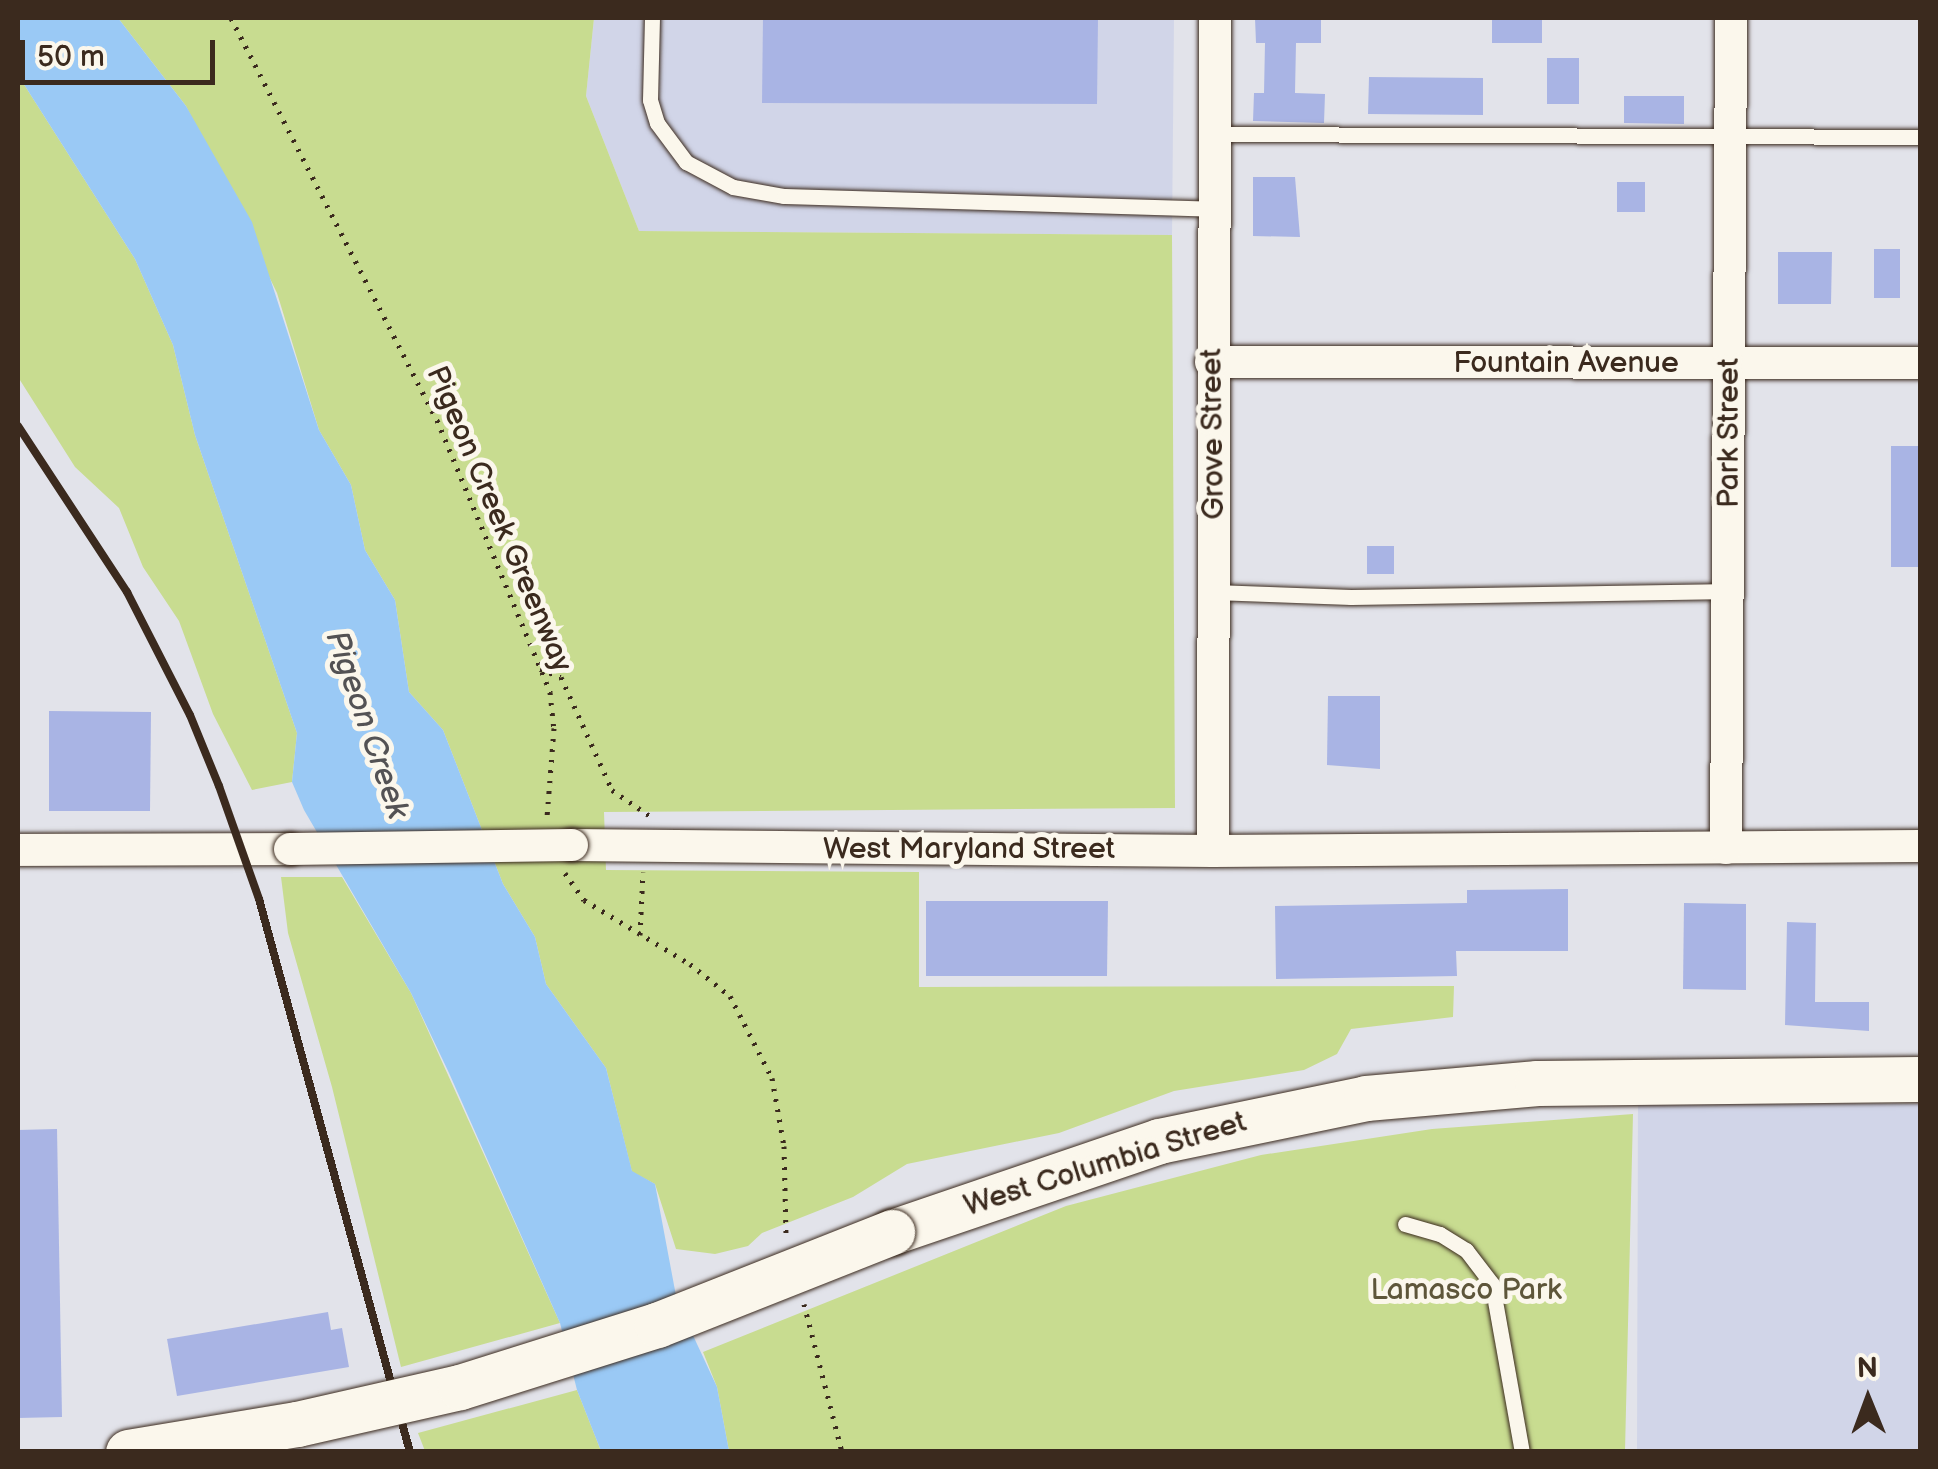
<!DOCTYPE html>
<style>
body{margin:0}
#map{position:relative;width:1938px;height:1469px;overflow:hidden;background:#e2e3ea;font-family:"Balsamiq Sans",sans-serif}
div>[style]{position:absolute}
.built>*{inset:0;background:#d1d5e8}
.green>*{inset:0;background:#c8dc90}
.water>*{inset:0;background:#9ac9f5}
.building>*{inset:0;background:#a9b4e4}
.path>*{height:5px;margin-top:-2.5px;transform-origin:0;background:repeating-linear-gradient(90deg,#3b2a1e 0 2.5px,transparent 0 10.5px)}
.roads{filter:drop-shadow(0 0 2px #3b2a1e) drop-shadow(0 0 2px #3b2a1e)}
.service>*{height:15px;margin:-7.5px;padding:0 7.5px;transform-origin:7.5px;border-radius:7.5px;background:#fbf7ec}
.minor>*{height:32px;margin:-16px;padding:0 16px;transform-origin:16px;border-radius:16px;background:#fbf7ec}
.secondary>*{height:45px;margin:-22.5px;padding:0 22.5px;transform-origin:22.5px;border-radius:22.5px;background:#fbf7ec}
.rail>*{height:8px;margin:-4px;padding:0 4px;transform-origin:4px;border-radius:4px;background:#3b2a1e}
.bridges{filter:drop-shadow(0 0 2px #3b2a1e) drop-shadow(0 0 2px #3b2a1e)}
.minor-bridge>*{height:32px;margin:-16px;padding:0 16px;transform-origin:16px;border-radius:16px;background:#fbf7ec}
.secondary-bridge>*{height:45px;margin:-22.5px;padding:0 22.5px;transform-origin:22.5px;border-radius:22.5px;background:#fbf7ec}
span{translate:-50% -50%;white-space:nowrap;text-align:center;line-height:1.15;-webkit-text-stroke:10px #fbf7ec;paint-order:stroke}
.street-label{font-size:30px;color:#3b2a1e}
.park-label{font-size:30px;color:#5e563a}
.water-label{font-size:32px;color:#535254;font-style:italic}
.frame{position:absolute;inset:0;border:20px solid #3b2a1e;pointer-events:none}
.north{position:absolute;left:1818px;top:1349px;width:100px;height:100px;-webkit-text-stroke:8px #fbf7ec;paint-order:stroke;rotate:359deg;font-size:28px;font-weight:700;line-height:40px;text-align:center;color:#3b2a1e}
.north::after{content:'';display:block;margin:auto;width:35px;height:45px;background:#3b2a1e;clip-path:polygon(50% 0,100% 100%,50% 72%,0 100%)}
.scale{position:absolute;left:20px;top:40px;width:195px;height:45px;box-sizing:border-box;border:5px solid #3b2a1e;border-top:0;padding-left:12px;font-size:30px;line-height:35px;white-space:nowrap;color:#3b2a1e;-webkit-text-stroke:8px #fbf7ec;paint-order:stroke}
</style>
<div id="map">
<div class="built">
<i style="clip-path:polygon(594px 18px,1174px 18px,1172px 235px,639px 231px,586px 96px)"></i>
<i style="clip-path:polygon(1638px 1103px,1920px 1104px,1920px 1451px,1637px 1452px)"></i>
</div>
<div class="green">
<i style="clip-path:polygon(118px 18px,594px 18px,586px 96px,639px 231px,1172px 235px,1175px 808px,604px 812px,606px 870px,919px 872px,919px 987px,1454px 986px,1453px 1017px,1351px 1029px,1337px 1054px,1304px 1070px,1174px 1091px,1059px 1133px,907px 1164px,853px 1197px,762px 1233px,748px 1246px,715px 1254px,676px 1249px,655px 1184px,632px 1172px,606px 1068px,546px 984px,535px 937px,503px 884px,443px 730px,409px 692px,395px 600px,365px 550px,351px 485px,319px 430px,277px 293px,186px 106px)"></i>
<i style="clip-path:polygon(18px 75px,135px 259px,173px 345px,195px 435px,297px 733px,292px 782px,252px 790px,213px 714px,179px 621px,143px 567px,119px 508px,75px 467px,18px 377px)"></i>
<i style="clip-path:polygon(281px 877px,342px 877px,411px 993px,560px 1323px,401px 1367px,332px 1087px,288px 933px)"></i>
<i style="clip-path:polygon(1633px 1114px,1625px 1451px,729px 1451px,717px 1387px,703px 1352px,1066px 1206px,1261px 1155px,1432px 1129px)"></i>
<i style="clip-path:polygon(577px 1390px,601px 1451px,425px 1451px,418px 1433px)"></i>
</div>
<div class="water">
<i style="clip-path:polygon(18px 18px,118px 18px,186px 106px,252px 222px,319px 430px,351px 485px,365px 550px,395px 600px,409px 692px,443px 730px,503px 884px,535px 937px,546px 984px,606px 1068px,632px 1171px,655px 1184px,677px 1301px,717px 1387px,729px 1451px,601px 1451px,577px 1390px,560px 1323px,449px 1073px,411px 993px,304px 810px,292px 782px,297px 733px,195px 435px,173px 345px,135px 259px,18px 75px)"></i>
</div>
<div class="building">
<i style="clip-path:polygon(763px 18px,1098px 18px,1097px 104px,762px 103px)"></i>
<i style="clip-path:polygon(1255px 18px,1321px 18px,1321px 43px,1296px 43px,1295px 93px,1325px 94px,1324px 123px,1253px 121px,1254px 93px,1264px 93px,1265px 43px,1256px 43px)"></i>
<i style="clip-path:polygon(1492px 18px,1542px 18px,1542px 43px,1492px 43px)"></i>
<i style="clip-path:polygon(1547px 58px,1579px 58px,1579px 104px,1547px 104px)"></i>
<i style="clip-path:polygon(1369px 77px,1483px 78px,1483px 115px,1368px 114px)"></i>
<i style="clip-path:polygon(1624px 96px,1684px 96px,1684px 124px,1624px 123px)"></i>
<i style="clip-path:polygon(1253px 177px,1295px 177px,1300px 237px,1253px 236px)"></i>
<i style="clip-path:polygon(1617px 182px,1645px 182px,1645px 212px,1617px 212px)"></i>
<i style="clip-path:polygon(1874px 249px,1900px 249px,1900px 298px,1874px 298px)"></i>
<i style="clip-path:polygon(1778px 252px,1832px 252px,1831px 304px,1778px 304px)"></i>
<i style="clip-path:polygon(1891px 446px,1920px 446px,1920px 567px,1891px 567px)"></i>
<i style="clip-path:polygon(1367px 546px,1394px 546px,1394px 574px,1367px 574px)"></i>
<i style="clip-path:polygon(1328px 696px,1380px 696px,1380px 769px,1327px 765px)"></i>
<i style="clip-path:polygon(49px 711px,151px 712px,150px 811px,49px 811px)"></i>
<i style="clip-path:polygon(1568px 889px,1568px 951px,1456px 951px,1457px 976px,1276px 979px,1275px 906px,1467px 903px,1467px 890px)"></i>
<i style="clip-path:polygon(926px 901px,1108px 901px,1107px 976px,926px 976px)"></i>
<i style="clip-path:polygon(1684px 903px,1746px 904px,1746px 990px,1683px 989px)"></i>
<i style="clip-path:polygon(1787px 922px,1816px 923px,1815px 1002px,1869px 1002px,1869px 1031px,1785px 1025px)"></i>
<i style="clip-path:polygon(57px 1129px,62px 1417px,18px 1418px,18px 1130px)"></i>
<i style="clip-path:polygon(328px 1312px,331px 1330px,342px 1328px,349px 1367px,177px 1396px,167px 1339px)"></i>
</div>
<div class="path">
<i style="left:231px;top:18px;width:452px;rotate:62.9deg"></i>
<i style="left:437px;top:420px;width:295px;rotate:67.4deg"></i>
<i style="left:550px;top:692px;width:36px;rotate:84deg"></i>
<i style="left:554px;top:728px;width:88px;rotate:94.5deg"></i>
<i style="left:540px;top:669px;width:22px;rotate:21deg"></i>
<i style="left:561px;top:677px;width:124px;rotate:65.7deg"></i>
<i style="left:612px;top:790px;width:46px;rotate:34.4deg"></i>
<i style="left:565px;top:873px;width:33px;rotate:55deg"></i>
<i style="left:584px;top:900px;width:124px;rotate:31.1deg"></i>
<i style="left:690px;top:964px;width:51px;rotate:38.7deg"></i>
<i style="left:730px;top:996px;width:92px;rotate:62.9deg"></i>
<i style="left:772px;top:1078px;width:69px;rotate:80deg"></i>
<i style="left:784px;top:1146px;width:90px;rotate:88.7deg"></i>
<i style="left:640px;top:935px;width:63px;rotate:-87.3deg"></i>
<i style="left:804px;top:1304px;width:153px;rotate:75.6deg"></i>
</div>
<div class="roads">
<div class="service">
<i style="left:652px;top:18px;width:82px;rotate:91.4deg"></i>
<i style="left:650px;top:100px;width:24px;rotate:73deg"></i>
<i style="left:657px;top:123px;width:49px;rotate:53.4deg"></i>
<i style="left:686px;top:162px;width:53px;rotate:28deg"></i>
<i style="left:733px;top:187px;width:52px;rotate:10deg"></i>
<i style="left:784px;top:196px;width:430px;rotate:1.7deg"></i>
<i style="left:1215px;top:134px;width:705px;rotate:0.24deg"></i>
<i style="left:1214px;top:592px;width:137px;rotate:2.1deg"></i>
<i style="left:1351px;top:597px;width:377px;rotate:-0.9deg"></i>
<i style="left:1405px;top:1224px;width:36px;rotate:16deg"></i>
<i style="left:1440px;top:1234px;width:31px;rotate:32deg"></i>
<i style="left:1466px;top:1250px;width:43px;rotate:52.6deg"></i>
<i style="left:1492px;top:1284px;width:171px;rotate:79.9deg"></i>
</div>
<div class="minor">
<i style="left:1211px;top:362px;width:709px;rotate:0.08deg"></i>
<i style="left:572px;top:845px;width:641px;rotate:0.54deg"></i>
<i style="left:1213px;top:851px;width:707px;rotate:-0.41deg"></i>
<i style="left:1726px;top:848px;width:830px;rotate:-89.65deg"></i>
<i style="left:18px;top:850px;width:272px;rotate:-0.2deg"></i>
<i style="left:1213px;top:851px;width:833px;rotate:-89.86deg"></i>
</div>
<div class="secondary">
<i style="left:892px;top:1232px;width:282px;rotate:-18.8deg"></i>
<i style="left:1159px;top:1141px;width:211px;rotate:-11.7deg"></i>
<i style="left:1366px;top:1098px;width:172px;rotate:-5deg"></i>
<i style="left:1537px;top:1083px;width:383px;rotate:-0.6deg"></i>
</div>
</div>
<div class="rail">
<i style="left:18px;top:426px;width:199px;rotate:56.7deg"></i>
<i style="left:127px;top:592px;width:138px;rotate:62.9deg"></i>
<i style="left:190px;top:715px;width:77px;rotate:67.8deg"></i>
<i style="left:219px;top:786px;width:120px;rotate:70.5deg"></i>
<i style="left:259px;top:899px;width:573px;rotate:74.73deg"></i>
</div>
<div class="bridges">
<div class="minor-bridge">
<i style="left:290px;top:849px;width:282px;rotate:-0.8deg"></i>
</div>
<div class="secondary-bridge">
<i style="left:128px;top:1452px;width:171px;rotate:-9.4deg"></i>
<i style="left:297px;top:1424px;width:167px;rotate:-12.8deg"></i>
<i style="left:460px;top:1387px;width:207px;rotate:-17.5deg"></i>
<i style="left:657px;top:1325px;width:253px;rotate:-21.6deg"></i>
</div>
</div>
<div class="street-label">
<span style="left:1566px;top:363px">Fountain Avenue</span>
<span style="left:1729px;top:433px;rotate:-90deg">Park Street</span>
<span style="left:1213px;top:434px;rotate:-91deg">Grove Street</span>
<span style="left:499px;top:519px;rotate:67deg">Pigeon Creek Greenway</span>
<span style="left:969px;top:849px">West Maryland Street</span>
<span style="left:1105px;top:1164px;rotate:-17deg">West Columbia Street</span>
</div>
<div class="park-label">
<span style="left:1466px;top:1290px">Lamasco Park</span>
</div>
<div class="water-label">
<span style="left:366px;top:725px;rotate:71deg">Pigeon Creek</span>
</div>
<div class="frame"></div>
<div class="north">N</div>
<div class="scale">50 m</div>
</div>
